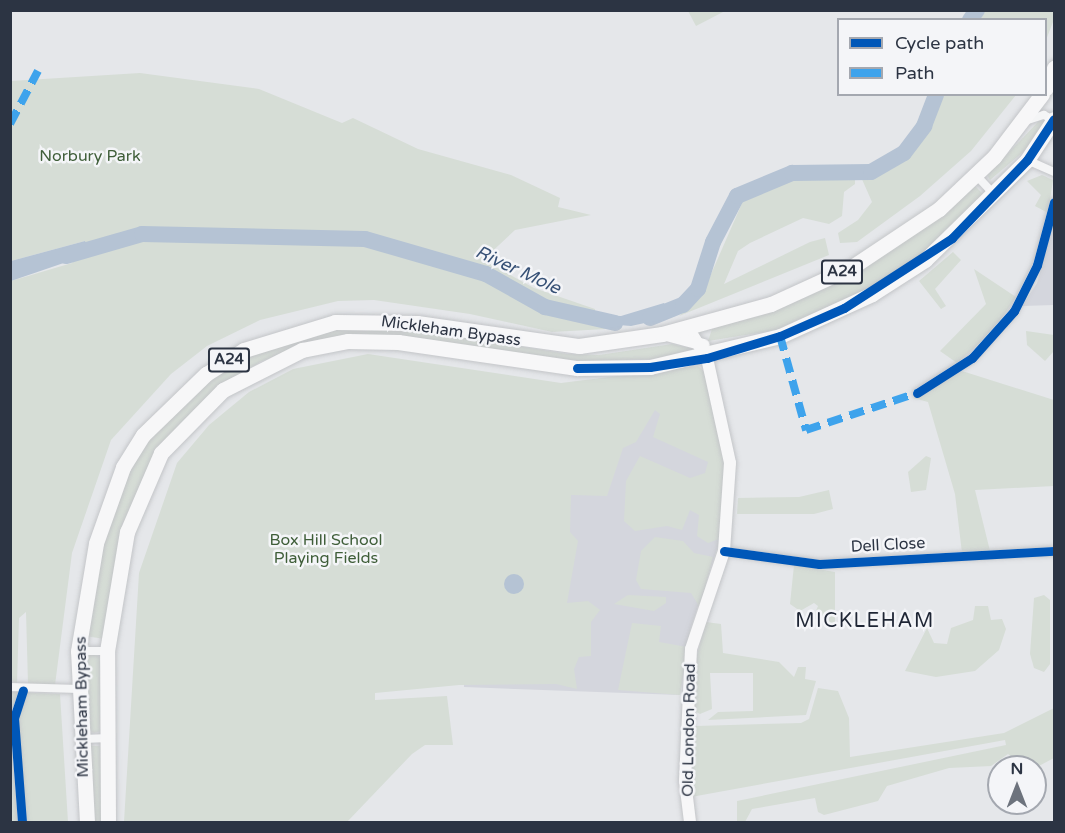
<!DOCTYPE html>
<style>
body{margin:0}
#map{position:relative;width:1065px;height:833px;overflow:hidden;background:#e5e7ea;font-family:"Varela Round",sans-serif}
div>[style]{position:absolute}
.built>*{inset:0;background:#d4d6dd}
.green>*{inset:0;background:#d6ddd6}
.water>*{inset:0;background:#b5c3d4}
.round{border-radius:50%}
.river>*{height:16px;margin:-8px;padding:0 8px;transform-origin:8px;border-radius:8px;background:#b5c3d4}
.roads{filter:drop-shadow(0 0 2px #c3c5c8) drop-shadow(0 0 2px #c3c5c8)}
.street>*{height:8px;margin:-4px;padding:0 4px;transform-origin:4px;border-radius:4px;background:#f4f5f6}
.secondary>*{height:12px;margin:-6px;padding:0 6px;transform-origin:6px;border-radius:6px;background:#f7f7f8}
.highway>*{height:15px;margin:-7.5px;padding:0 7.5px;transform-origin:7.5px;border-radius:7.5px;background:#f7f7f8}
.quiet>*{height:8px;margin-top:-4px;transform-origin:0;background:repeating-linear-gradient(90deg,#3ea3ec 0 15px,transparent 0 23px)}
.cycleway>*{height:9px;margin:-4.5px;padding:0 4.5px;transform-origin:4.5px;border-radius:4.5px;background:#0057b8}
span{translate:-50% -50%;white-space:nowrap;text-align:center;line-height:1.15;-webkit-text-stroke:5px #f4f5f8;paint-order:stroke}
.shield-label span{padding:2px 4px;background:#f4f5f8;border:2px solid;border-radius:4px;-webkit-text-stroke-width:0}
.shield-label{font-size:15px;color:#2c3443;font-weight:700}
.park-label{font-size:16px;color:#3f5e39}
.street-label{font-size:16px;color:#2c3443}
.water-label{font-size:18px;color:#375176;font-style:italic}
.quarter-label{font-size:20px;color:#1e2534;letter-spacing:1.5px}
.frame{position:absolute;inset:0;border:12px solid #2c3443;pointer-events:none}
.legend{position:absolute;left:837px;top:18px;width:210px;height:78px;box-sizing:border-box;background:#f4f5f8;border:2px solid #a4a8b0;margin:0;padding:8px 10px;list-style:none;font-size:18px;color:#2c3443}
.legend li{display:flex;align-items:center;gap:12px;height:30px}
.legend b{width:30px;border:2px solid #a4a8b0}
.north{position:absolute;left:987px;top:755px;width:60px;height:60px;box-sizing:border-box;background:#f4f5f8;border:2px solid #a4a8b0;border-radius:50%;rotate:0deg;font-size:16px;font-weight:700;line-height:24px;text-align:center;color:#2c3443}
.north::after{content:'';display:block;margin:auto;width:21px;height:27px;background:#6d737d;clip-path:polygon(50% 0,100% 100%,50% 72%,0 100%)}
</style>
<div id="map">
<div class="built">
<i style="clip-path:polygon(1054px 221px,1054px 305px,1022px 306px,1037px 283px)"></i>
<i style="clip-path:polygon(682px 386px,726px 461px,719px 543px,690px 630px,680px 695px,464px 687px,463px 515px,638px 431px,648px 415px)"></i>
</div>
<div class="green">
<i style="clip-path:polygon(688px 11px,725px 11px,696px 26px)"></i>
<i style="clip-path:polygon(984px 11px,1054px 11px,1053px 22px,1046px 40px,1046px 20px,978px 19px)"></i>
<i style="clip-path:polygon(140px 73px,259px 89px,342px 123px,353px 118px,418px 149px,511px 175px,560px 198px,558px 207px,591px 215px,515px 230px,483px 260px,534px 288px,595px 309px,595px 323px,606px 329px,552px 332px,470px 314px,374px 300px,338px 301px,260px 320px,207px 346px,171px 374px,111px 440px,72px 553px,55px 685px,28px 684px,26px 612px,19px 618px,17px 683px,11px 681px,11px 281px,72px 263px,85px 241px,11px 261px,11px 81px)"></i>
<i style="clip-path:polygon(943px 95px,1016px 95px,971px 151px,920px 196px,857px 242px,840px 243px,838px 233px,858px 220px,872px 202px,861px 177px,892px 169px,908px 155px,929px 130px)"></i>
<i style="clip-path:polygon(1039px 121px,1046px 121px,1035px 142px,990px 180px,987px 175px)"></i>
<i style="clip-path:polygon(1042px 175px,1053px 180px,1048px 213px,1035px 206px,1041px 195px,1027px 181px)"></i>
<i style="clip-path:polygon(855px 177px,855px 184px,844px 192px,842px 216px,829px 224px,803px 218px,750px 243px,738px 251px,724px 284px,810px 242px,825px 238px,829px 255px,679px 316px,701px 297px,743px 201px,795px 178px)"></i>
<i style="clip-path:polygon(973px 184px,984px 195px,952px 231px,884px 281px,783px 329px,708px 341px,712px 329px,786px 305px,857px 271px)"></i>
<i style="clip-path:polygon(953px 252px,961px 260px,935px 289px,946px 306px,941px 309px,919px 281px)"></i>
<i style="clip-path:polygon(974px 269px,1016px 297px,992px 332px,957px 363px,940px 351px,986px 304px)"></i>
<i style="clip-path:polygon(339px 327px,400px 327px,567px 354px,599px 355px,672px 344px,694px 349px,654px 359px,574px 361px,470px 347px,294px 348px,260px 362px,229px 381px,145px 476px,105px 639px,85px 636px,97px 556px,131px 458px,191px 391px,262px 347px)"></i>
<i style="clip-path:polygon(1026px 331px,1054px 335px,1054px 351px,1045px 361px,1027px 345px)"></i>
<i style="clip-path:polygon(368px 354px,561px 383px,698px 366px,705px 372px,726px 461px,719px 539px,708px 543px,697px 536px,699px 515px,690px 510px,682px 530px,667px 526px,635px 531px,624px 521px,626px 481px,640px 456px,690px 478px,705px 473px,708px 462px,653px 437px,660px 414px,655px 410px,636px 442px,623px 448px,607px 496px,571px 495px,570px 532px,578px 541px,567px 603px,588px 601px,600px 610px,591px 622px,591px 656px,579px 657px,574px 669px,577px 689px,556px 684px,459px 685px,375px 693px,375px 700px,447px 696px,453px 745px,425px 745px,412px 754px,347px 822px,124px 822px,139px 573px,177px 463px,209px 425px,249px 392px,293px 369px)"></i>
<i style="clip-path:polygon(962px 371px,1054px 400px,1054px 486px,975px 490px,990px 551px,962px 553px,955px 494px,928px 402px,913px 398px)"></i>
<i style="clip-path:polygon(926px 456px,931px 458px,926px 490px,911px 492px,908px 472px)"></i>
<i style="clip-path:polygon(829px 490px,833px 509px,814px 514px,737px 514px,738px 498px,799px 497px)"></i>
<i style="clip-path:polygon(655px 537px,683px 541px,694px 553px,713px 557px,700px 608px,691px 593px,641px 589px,636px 580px,641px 551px)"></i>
<i style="clip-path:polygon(794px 565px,835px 572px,835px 626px,813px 618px,818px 606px,814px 603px,800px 611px,790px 604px)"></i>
<i style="clip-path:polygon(628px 595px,666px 597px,666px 603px,654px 611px,614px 604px)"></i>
<i style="clip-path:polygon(1044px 595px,1050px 600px,1050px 664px,1044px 672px,1034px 668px,1030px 654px,1034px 598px)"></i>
<i style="clip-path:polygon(975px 606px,988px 606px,991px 620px,1002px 619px,1006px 629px,999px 650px,975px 671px,936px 677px,905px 671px,927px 628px,934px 643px,947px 644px,951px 628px,973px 620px)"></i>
<i style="clip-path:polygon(706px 622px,721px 624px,723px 653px,779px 662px,794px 677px,798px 667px,806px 667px,805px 679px,816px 681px,806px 715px,708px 720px,718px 712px,753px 711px,753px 673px,710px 673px,712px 709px,700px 714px,693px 710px,696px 659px)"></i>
<i style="clip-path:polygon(632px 623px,661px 626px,659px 642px,687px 647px,680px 695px,618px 690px)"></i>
<i style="clip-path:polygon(88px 653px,101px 657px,101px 731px,94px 733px,86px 729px)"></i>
<i style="clip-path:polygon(818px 688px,838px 691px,849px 718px,850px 757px,1004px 733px,1054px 708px,1054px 758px,1035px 768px,1023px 767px,1008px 754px,991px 766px,949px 768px,887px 786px,878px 801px,824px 815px,818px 812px,815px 798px,752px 809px,745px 822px,737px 822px,737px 801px,1006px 745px,1005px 740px,691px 797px,696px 726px,801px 723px,809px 719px)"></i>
<i style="clip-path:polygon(10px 692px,60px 694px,68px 822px,11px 822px)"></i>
<i style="clip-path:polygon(88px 746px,102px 746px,103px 822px,93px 822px)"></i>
</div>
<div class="water">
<i style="clip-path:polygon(85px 241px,90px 254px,11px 281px,11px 261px)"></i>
<i style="clip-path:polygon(664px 303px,672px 317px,631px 326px,595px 323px,595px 315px,621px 316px)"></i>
<i class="round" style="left:504px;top:574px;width:20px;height:20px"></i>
</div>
<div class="river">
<i style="left:970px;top:20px;width:12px;rotate:-55deg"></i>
<i style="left:66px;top:256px;width:79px;rotate:-16.1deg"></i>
<i style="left:142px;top:234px;width:223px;rotate:1.3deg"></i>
<i style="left:365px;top:239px;width:126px;rotate:16.1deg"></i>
<i style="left:486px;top:274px;width:68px;rotate:29.2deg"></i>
<i style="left:545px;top:307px;width:72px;rotate:12.9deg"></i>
<i style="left:650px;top:318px;width:35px;rotate:-22deg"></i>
<i style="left:683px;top:305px;width:22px;rotate:-47deg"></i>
<i style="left:698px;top:289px;width:49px;rotate:-72.3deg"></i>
<i style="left:713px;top:242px;width:52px;rotate:-62.4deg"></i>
<i style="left:737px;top:196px;width:60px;rotate:-22.7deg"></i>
<i style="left:792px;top:173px;width:79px;rotate:-0.7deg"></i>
<i style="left:871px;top:172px;width:38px;rotate:-30deg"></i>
<i style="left:904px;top:153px;width:34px;rotate:-53deg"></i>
<i style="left:924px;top:126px;width:34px;rotate:-69deg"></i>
</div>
<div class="roads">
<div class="street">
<i style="left:1025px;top:121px;width:20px;rotate:-18deg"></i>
<i style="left:1044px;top:115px;width:11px;rotate:27deg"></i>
<i style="left:1027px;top:160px;width:30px;rotate:24deg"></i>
<i style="left:976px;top:175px;width:26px;rotate:47deg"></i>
<i style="left:917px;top:393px;width:65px;rotate:-32.5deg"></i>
<i style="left:972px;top:358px;width:63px;rotate:-48.2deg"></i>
<i style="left:1014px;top:311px;width:51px;rotate:-63.4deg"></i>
<i style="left:1037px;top:265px;width:65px;rotate:-74.9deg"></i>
<i style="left:724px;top:551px;width:96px;rotate:7.8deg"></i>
<i style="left:819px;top:564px;width:235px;rotate:-3.2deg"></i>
<i style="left:78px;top:651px;width:29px"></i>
<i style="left:10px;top:687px;width:69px;rotate:1.7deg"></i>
<i style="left:82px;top:739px;width:28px;rotate:-2deg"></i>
<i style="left:22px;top:822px;width:104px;rotate:-94.4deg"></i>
<i style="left:14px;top:718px;width:29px;rotate:-72deg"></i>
</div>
<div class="secondary">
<i style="left:688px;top:328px;width:36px;rotate:58deg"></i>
<i style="left:707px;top:358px;width:107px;rotate:77.6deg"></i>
<i style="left:730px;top:463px;width:88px;rotate:93.9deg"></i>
<i style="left:724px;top:551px;width:103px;rotate:108.6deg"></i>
<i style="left:691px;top:649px;width:132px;rotate:92.6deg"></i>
<i style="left:685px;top:781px;width:41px;rotate:83deg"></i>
<i style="left:663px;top:334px;width:42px;rotate:15deg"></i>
</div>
<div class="highway">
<i style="left:1046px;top:88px;width:22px;rotate:-68deg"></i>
<i style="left:87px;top:822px;width:171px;rotate:-93deg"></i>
<i style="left:78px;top:651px;width:109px;rotate:-80.5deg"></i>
<i style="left:96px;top:543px;width:81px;rotate:-70.4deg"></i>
<i style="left:123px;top:467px;width:38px;rotate:-58deg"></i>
<i style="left:143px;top:435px;width:88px;rotate:-44.1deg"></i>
<i style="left:206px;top:374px;width:45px;rotate:-32.3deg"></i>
<i style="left:244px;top:350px;width:95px;rotate:-17.1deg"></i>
<i style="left:335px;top:322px;width:82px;rotate:0.7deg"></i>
<i style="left:417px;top:323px;width:164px;rotate:8.1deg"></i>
<i style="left:579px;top:346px;width:84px;rotate:-8.2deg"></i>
<i style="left:662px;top:334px;width:113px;rotate:-15.4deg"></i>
<i style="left:771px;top:304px;width:89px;rotate:-24.6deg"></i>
<i style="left:852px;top:267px;width:105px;rotate:-33.7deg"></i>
<i style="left:939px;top:209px;width:76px;rotate:-43.4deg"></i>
<i style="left:994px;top:157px;width:79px;rotate:-52.7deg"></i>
<i style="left:108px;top:822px;width:171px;rotate:-90.3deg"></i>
<i style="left:107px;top:651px;width:121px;rotate:-80.5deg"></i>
<i style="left:127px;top:532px;width:86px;rotate:-66.7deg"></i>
<i style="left:161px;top:453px;width:88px;rotate:-45.5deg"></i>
<i style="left:223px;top:390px;width:89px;rotate:-26.9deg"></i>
<i style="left:302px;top:350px;width:47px;rotate:-11.1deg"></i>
<i style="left:348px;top:341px;width:50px;rotate:1.1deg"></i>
<i style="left:398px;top:342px;width:181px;rotate:8.3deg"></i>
<i style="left:577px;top:368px;width:73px;rotate:-0.8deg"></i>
<i style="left:650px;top:367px;width:134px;rotate:-13.4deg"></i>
<i style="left:780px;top:336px;width:101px;rotate:-24.5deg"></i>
<i style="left:872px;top:294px;width:63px;rotate:-32.7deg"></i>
<i style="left:925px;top:260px;width:143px;rotate:-44.4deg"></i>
<i style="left:1027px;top:160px;width:49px;rotate:-56.6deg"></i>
</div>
</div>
<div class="quiet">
<i style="left:10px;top:124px;width:60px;rotate:-62.2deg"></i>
<i style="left:780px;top:336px;width:98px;rotate:74.5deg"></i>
<i style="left:806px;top:430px;width:117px;rotate:-18.4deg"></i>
</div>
<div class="cycleway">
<i style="left:577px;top:368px;width:73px;rotate:-0.8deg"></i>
<i style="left:650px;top:367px;width:58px;rotate:-9deg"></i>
<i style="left:707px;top:358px;width:76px;rotate:-16.8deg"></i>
<i style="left:780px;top:336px;width:70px;rotate:-23.6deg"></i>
<i style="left:844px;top:308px;width:129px;rotate:-32.9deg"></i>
<i style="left:952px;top:238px;width:108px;rotate:-46.1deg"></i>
<i style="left:1027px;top:160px;width:49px;rotate:-56.6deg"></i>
<i style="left:917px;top:393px;width:65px;rotate:-32.5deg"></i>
<i style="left:972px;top:358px;width:63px;rotate:-48.2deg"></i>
<i style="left:1014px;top:311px;width:51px;rotate:-63.4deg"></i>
<i style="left:1037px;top:265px;width:65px;rotate:-74.9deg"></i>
<i style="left:724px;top:551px;width:96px;rotate:7.8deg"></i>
<i style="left:819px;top:564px;width:235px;rotate:-3.2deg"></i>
<i style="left:22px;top:822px;width:104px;rotate:-94.4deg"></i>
<i style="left:14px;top:718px;width:29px;rotate:-72deg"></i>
</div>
<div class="shield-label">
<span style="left:842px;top:272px">A24</span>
<span style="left:229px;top:360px">A24</span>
</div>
<div class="park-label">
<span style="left:90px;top:156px">Norbury Park</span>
<span style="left:326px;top:549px">Box Hill School<br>Playing Fields</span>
</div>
<div class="street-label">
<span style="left:451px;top:331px;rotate:8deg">Mickleham Bypass</span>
<span style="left:888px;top:545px;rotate:-3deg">Dell Close</span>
<span style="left:82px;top:707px;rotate:-91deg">Mickleham Bypass</span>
<span style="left:689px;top:730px;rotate:-89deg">Old London Road</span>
</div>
<div class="water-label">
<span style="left:518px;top:270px;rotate:25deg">River Mole</span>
</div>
<div class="quarter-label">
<span style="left:865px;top:621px">MICKLEHAM</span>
</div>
<div class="frame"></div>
<ul class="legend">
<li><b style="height:8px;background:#0057b8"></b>Cycle path</li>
<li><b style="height:8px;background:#3ea3ec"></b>Path</li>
</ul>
<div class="north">N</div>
</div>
